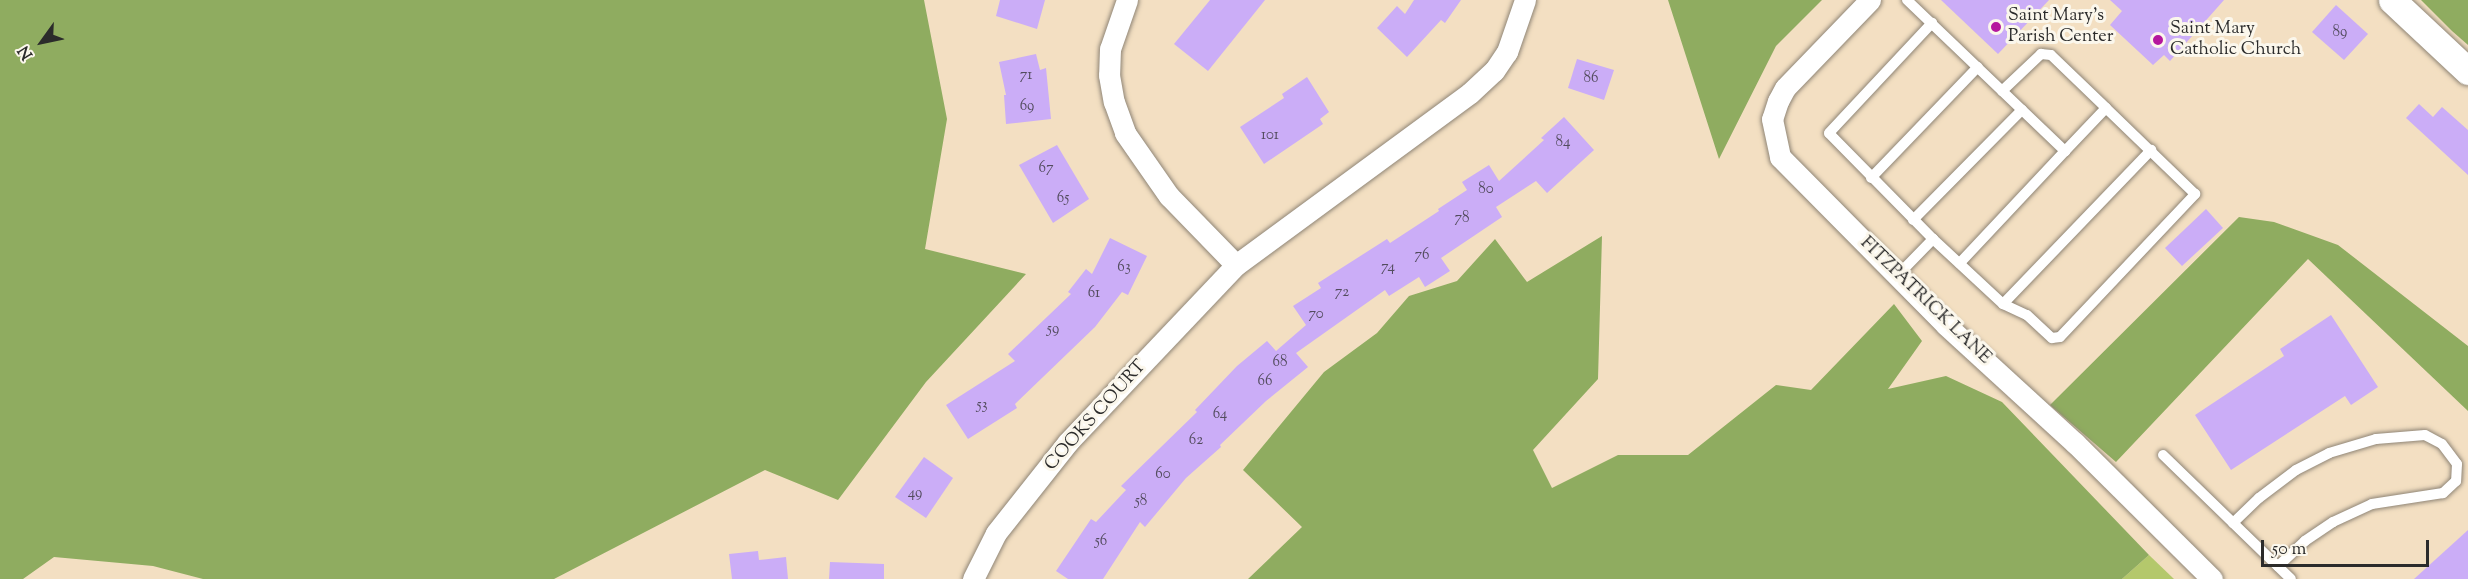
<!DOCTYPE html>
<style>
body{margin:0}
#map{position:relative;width:2468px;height:579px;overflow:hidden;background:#f3dfc2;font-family:"Sorts Mill Goudy",serif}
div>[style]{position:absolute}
.green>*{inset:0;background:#b4c86c}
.forest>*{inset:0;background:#8fac60}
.building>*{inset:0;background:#cbadf7}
.roads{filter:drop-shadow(0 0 2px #8f8576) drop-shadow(0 0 2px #8f8576)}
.service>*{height:10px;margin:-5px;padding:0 5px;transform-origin:5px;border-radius:5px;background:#fff}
.minor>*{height:21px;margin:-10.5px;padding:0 10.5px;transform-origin:10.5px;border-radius:10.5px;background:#fff}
.tertiary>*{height:27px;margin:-13.5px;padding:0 13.5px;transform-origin:13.5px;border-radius:13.5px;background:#fff}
.dots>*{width:16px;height:16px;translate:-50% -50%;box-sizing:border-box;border:3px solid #fbf7ec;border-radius:50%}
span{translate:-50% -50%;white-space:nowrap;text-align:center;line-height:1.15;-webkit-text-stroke:6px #fbf7ec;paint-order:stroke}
.number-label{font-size:15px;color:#534c5e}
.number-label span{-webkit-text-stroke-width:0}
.poi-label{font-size:18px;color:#2b2b2b}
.left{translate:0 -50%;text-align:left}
.street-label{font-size:18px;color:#2b2b2b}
.north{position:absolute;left:12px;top:12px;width:60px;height:60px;-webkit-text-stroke:4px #fbf7ec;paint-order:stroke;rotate:237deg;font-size:16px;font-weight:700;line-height:24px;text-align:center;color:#2b2b2b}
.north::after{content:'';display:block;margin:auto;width:21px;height:27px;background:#2b2b2b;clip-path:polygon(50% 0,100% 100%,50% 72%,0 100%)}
.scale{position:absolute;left:2261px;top:540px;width:168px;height:27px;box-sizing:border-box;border:3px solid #2b2b2b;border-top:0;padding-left:8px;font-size:18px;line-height:21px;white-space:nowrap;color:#2b2b2b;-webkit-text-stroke:4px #fbf7ec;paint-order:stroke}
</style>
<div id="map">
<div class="green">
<i style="clip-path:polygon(2149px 555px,2174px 579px,2122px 579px)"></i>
</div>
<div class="forest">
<i style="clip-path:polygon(0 0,924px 0,947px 119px,925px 249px,1026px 274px,926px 382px,838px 500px,765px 470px,554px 579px,203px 579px,153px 566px,54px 557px,23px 579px,0 579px)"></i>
<i style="clip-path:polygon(1668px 0,1822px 0,1776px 46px,1719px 159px)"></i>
<i style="clip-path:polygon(2421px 0,2468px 0,2468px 45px,2452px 31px)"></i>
<i style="clip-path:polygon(2239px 217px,2274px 222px,2338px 245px,2468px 346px,2468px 411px,2308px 259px,2116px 462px,2050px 405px)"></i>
<i style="clip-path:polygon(1602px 236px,1598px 379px,1533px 450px,1552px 488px,1618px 455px,1688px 455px,1776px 385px,1811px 390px,1894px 304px,1922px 341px,1888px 389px,1946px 376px,2002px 402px,2149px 555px,2122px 579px,1248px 579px,1302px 527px,1243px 470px,1324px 372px,1377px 333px,1409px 296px,1457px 281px,1495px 239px,1527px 282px)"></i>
</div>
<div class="building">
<i style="clip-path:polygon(1000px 0,1045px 0,1037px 29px,996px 16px)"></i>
<i style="clip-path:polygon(1210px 0,1265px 0,1208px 71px,1174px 44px)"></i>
<i style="clip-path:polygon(1414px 0,1461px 0,1445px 23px,1441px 20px,1407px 57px,1377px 28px,1397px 6px,1405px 14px)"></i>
<i style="clip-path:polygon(1941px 0,2049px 0,1998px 54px)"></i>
<i style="clip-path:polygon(2110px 0,2224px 0,2170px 61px,2164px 55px,2153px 65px,2110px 25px,2122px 11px)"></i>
<i style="clip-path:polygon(2336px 5px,2368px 34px,2344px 60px,2312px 32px)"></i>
<i style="clip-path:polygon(1036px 54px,1040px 70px,1046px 68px,1051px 119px,1006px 124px,1004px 95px,1006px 95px,999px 62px)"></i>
<i style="clip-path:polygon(1577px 59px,1614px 70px,1604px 100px,1568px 88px)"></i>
<i style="clip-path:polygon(1307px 77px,1329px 112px,1320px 119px,1323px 124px,1264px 164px,1240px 127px,1284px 98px,1282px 94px)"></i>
<i style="clip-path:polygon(2419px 104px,2433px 117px,2442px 107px,2468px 130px,2468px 175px,2406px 118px)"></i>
<i style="clip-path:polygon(1564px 117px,1594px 150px,1547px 193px,1536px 181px,1496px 207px,1502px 217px,1441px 258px,1450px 271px,1425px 287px,1419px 277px,1389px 296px,1385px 290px,1296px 353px,1308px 367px,1266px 401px,1220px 445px,1221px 447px,1186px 478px,1145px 527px,1140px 522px,1103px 579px,1068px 579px,1056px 571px,1091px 519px,1096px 522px,1126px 490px,1121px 486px,1197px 412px,1195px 410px,1237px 366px,1267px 341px,1276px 351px,1306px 325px,1293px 306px,1321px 288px,1318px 283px,1387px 239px,1390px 243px,1439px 211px,1438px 209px,1467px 190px,1462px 182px,1489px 165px,1499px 181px,1544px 140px,1541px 138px)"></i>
<i style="clip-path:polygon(1057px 145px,1089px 199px,1053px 223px,1019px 165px)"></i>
<i style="clip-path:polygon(2206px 209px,2223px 228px,2182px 266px,2165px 248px)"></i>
<i style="clip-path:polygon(1110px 238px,1147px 256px,1128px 295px,1122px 292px,1095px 327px,1015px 404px,1017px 408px,968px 439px,946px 405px,1015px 361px,1008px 354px,1071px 294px,1068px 292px,1086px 269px,1092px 274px)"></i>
<i style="clip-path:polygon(2331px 315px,2378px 387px,2351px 405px,2345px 396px,2231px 470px,2195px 415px,2284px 356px,2280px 349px)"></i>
<i style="clip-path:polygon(924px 457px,953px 478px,926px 518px,895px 497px)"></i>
<i style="clip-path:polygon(2468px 530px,2468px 579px,2414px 579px)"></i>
<i style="clip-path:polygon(758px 551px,759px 560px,786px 557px,788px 579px,732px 579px,729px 554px)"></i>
<i style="clip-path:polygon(830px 562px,884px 564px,884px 579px,829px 579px)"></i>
</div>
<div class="roads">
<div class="service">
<i style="left:1907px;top:0;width:219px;rotate:43.7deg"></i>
<i style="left:2065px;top:151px;width:154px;rotate:133.2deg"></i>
<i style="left:2002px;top:91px;width:54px;rotate:-43.5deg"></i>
<i style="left:2041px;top:54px;width:10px;rotate:6deg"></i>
<i style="left:2051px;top:55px;width:76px;rotate:43.9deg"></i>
<i style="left:2106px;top:108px;width:59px;rotate:133.6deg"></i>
<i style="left:1871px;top:178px;width:154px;rotate:-46.1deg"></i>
<i style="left:1913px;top:220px;width:155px;rotate:-45.3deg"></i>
<i style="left:1933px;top:239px;width:96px;rotate:42.9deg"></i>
<i style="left:2003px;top:304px;width:26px;rotate:25deg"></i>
<i style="left:2027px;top:315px;width:34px;rotate:43deg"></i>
<i style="left:2052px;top:338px;width:8px;rotate:-7deg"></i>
<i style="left:2060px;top:337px;width:197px;rotate:-46.6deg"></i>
<i style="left:2195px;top:194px;width:124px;rotate:-136deg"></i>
<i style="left:1897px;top:276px;width:52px;rotate:-45.8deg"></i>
<i style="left:1933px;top:239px;width:148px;rotate:-134.5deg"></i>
<i style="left:1829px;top:133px;width:151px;rotate:-46.9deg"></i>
<i style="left:2003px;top:304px;width:214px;rotate:-46.1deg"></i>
<i style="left:2163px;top:455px;width:178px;rotate:44.1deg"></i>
<i style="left:2233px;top:523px;width:36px;rotate:-44deg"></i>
<i style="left:2259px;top:498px;width:46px;rotate:-37.1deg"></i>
<i style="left:2296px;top:470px;width:37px;rotate:-27deg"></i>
<i style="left:2329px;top:453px;width:49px;rotate:-16.6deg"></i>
<i style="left:2376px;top:439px;width:49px;rotate:-4.7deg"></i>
<i style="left:2425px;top:435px;width:19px;rotate:28deg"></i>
<i style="left:2442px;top:444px;width:25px;rotate:53deg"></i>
<i style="left:2457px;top:464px;width:17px;rotate:93deg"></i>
<i style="left:2456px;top:481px;width:18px;rotate:137deg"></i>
<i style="left:2443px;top:493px;width:72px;rotate:171.2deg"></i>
<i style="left:2372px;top:504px;width:43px;rotate:155.2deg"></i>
<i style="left:2333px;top:522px;width:34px;rotate:146deg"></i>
<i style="left:2305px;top:541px;width:37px;rotate:137deg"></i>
</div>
<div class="minor">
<i style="left:1127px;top:0;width:52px;rotate:109.1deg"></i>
<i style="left:1110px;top:49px;width:26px;rotate:92deg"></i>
<i style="left:1109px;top:75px;width:27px;rotate:80deg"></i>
<i style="left:1114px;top:102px;width:33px;rotate:70deg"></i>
<i style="left:1125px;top:133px;width:77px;rotate:55.1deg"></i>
<i style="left:1169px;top:196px;width:96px;rotate:45.8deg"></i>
<i style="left:1236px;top:265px;width:290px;rotate:-36.3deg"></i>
<i style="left:1470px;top:93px;width:33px;rotate:-43deg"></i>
<i style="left:1494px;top:71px;width:23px;rotate:-56deg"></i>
<i style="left:1507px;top:52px;width:55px;rotate:-70.9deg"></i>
<i style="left:1870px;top:0;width:122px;rotate:134deg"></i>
<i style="left:1785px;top:88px;width:15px;rotate:118deg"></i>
<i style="left:1778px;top:101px;width:19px;rotate:108deg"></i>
<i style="left:1772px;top:119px;width:39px;rotate:78deg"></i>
<i style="left:1780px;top:157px;width:236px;rotate:45.3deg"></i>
<i style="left:1946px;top:325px;width:175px;rotate:42.5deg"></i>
<i style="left:2075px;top:443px;width:193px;rotate:44.8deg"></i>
<i style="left:973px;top:579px;width:51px;rotate:-63.4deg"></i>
<i style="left:996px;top:533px;width:116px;rotate:-51.6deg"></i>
<i style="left:1068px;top:442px;width:244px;rotate:-46.5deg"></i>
</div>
<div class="tertiary">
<i style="left:2392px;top:0;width:104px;rotate:43.1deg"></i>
</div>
</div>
<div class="dots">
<i style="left:1996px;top:27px;background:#b5179e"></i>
<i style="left:2158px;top:40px;background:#b5179e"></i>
</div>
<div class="number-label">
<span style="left:2340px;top:33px">89</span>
<span style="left:1026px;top:76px">71</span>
<span style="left:1591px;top:79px">86</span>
<span style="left:1027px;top:107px">69</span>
<span style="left:1270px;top:136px">101</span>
<span style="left:1563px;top:143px">84</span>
<span style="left:1046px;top:169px">67</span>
<span style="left:1486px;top:190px">80</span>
<span style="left:1063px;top:199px">65</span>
<span style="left:1462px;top:219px">78</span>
<span style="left:1422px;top:256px">76</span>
<span style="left:1124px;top:268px">63</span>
<span style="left:1388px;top:268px">74</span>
<span style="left:1342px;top:293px">72</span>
<span style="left:1094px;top:294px">61</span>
<span style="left:1316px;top:315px">70</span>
<span style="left:1053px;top:330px">59</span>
<span style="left:1280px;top:363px">68</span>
<span style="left:1265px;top:382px">66</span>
<span style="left:982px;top:406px">53</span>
<span style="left:1220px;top:415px">64</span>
<span style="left:1196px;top:441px">62</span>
<span style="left:1163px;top:475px">60</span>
<span style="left:915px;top:494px">49</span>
<span style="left:1141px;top:502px">58</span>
<span style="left:1101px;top:542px">56</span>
</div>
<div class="poi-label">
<span class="left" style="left:2008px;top:27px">Saint Mary's<br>Parish Center</span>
<span class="left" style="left:2170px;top:40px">Saint Mary<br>Catholic Church</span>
</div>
<div class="street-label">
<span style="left:1925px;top:301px;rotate:44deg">FITZPATRICK LANE</span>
<span style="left:1096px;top:416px;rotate:-48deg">COOKS COURT</span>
</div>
<div class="north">N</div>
<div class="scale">50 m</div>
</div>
